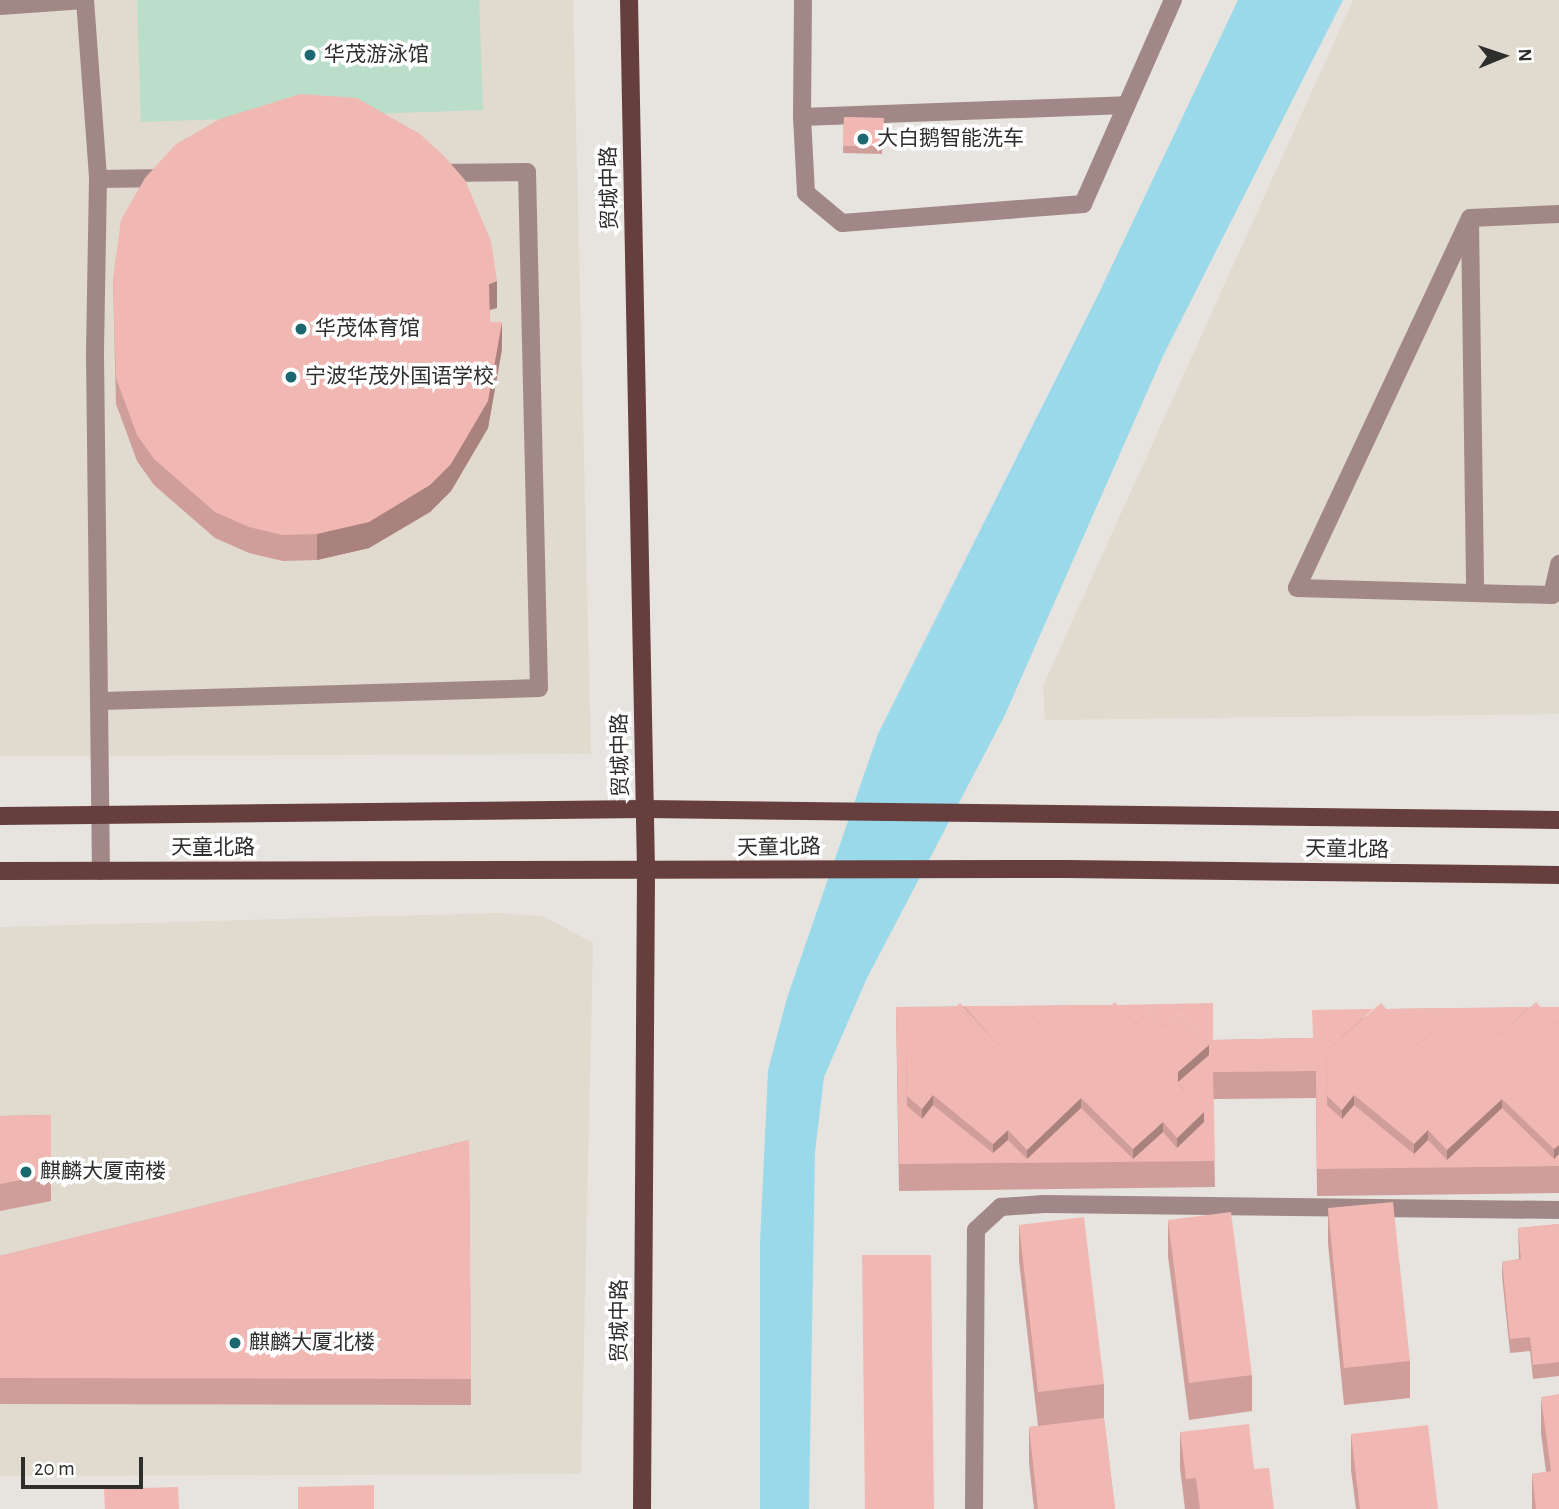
<!DOCTYPE html>
<meta charset="utf-8">
<style>
body{margin:0}
#map{position:relative;width:1559px;height:1509px;overflow:hidden;background:#e7e4e0;font-family:"Alegreya Sans","Noto Sans SC",sans-serif}
div>[style]{position:absolute}
.built>*{inset:0;background:#e0dacf}
.green>*{inset:0;background:#badec9}
.water>*{inset:0;background:#9ad9e9}
.minor>*{height:18px;margin:-9px;padding:0 9px;transform-origin:9px;border-radius:9px;background:#a18887}
.major>*{height:18px;margin:-9px;padding:0 9px;transform-origin:9px;border-radius:9px;background:#663e3d}
.wall>*{inset:0;background:#cf9e9a}
.shaded-wall>*{inset:0;background:#a9817d}
.building>*{inset:0;background:#f1b8b3}
.dots>*{width:19px;height:19px;translate:-50% -50%;box-sizing:border-box;border:4px solid #fff;border-radius:50%}
span{translate:-50% -50%;white-space:nowrap;text-align:center;line-height:1.15;-webkit-text-stroke:7px #fff;paint-order:stroke}
.poi-label{font-size:21px;color:#2e2e2c}
.left{translate:0 -50%;text-align:left}
.street-label{font-size:21px;color:#2e2e2c}
.north{position:absolute;left:1468px;top:21px;width:70px;height:70px;-webkit-text-stroke:5px #fff;paint-order:stroke;rotate:88deg;font-size:19px;font-weight:700;line-height:28px;text-align:center;color:#2e2e2c}
.north::after{content:'';display:block;margin:auto;width:24px;height:32px;background:#2e2e2c;clip-path:polygon(50% 0,100% 100%,50% 72%,0 100%)}
.scale{position:absolute;left:21px;top:1457px;width:122px;height:32px;box-sizing:border-box;border:4px solid #2e2e2c;border-top:0;padding-left:9px;font-size:21px;line-height:24px;white-space:nowrap;color:#2e2e2c;-webkit-text-stroke:5px #fff;paint-order:stroke}
</style>
<div id="map">
<div class="built">
<i style="clip-path:polygon(0 0,573px 0,591px 754px,0 756px)"></i>
<i style="clip-path:polygon(1353px 0,1559px 0,1559px 714px,1045px 720px,1043px 686px)"></i>
<i style="clip-path:polygon(498px 913px,543px 916px,593px 943px,581px 1474px,0 1476px,0 927px)"></i>
</div>
<div class="green">
<i style="clip-path:polygon(137px 0,479px 0,483px 110px,141px 122px)"></i>
</div>
<div class="water">
<i style="clip-path:polygon(1238px 0,1343px 0,1163px 356px,1004px 717px,867px 978px,824px 1077px,815px 1152px,809px 1509px,760px 1509px,760px 1243px,768px 1070px,787px 998px,878px 734px,1099px 293px)"></i>
</div>
<div class="minor">
<i style="left:85px;top:0;width:179px;rotate:85.8deg"></i>
<i style="left:98px;top:179px;width:175px;rotate:91deg"></i>
<i style="left:95px;top:354px;width:517px;rotate:89.34deg"></i>
<i style="left:803px;top:0;width:117px;rotate:90.5deg"></i>
<i style="left:802px;top:117px;width:76px;rotate:87deg"></i>
<i style="left:806px;top:193px;width:47px;rotate:39.8deg"></i>
<i style="left:842px;top:223px;width:242px;rotate:-4.5deg"></i>
<i style="left:1083px;top:204px;width:223px;rotate:-66.2deg"></i>
<i style="left:0;top:6px;width:85px;rotate:-4deg"></i>
<i style="left:802px;top:117px;width:324px;rotate:-2.1deg"></i>
<i style="left:98px;top:179px;width:70px;rotate:-0.8deg"></i>
<i style="left:1559px;top:214px;width:89px;rotate:177.4deg"></i>
<i style="left:1470px;top:218px;width:408px;rotate:115.1deg"></i>
<i style="left:1297px;top:588px;width:255px;rotate:1.6deg"></i>
<i style="left:1552px;top:595px;width:32px;rotate:-77deg"></i>
<i style="left:1470px;top:222px;width:371px;rotate:89.2deg"></i>
<i style="left:102px;top:701px;width:437px;rotate:-1.7deg"></i>
<i style="left:539px;top:688px;width:516px;rotate:-91.33deg"></i>
<i style="left:527px;top:172px;width:89px;rotate:179.4deg"></i>
<i style="left:974px;top:1509px;width:279px;rotate:-89.6deg"></i>
<i style="left:976px;top:1230px;width:34px;rotate:-43deg"></i>
<i style="left:1001px;top:1207px;width:43px;rotate:-4deg"></i>
<i style="left:1044px;top:1204px;width:515px;rotate:0.67deg"></i>
</div>
<div class="major">
<i style="left:629px;top:0;width:872px;rotate:88.88deg"></i>
<i style="left:646px;top:872px;width:637px;rotate:90.36deg"></i>
<i style="left:0;top:816px;width:645px;rotate:-0.62deg"></i>
<i style="left:645px;top:809px;width:914px;rotate:0.69deg"></i>
<i style="left:0;top:871px;width:1066px;rotate:-0.11deg"></i>
<i style="left:1066px;top:869px;width:493px;rotate:0.7deg"></i>
</div>
<div class="wall">
<i style="clip-path:polygon(844px 117px,884px 118px,882px 154px,843px 153px)"></i>
<i style="clip-path:polygon(113px 278px,497px 308px,490px 310px,490px 322px,502px 349px,488px 428px,451px 491px,430px 512px,369px 548px,317px 560px,283px 561px,249px 553px,215px 538px,154px 485px,137px 461px,116px 404px)"></i>
<i style="clip-path:polygon(1117px 1005px,1213px 1040px,1312px 1038px,1386px 1009px,1559px 1007px,1559px 1193px,1317px 1196px,1316px 1098px,1213px 1099px,1215px 1187px,899px 1191px,896px 1007px)"></i>
<i style="clip-path:polygon(51px 1115px,51px 1201px,0 1211px,0 1116px)"></i>
<i style="clip-path:polygon(469px 1140px,471px 1405px,0 1404px,0 1256px)"></i>
<i style="clip-path:polygon(1328px 1208px,1410px 1361px,1410px 1398px,1344px 1405px,1328px 1244px)"></i>
<i style="clip-path:polygon(1168px 1220px,1252px 1375px,1252px 1411px,1189px 1420px,1168px 1256px)"></i>
<i style="clip-path:polygon(1559px 1224px,1559px 1376px,1533px 1379px,1530px 1351px,1510px 1353px,1502px 1276px,1502px 1262px,1519px 1259px,1518px 1228px)"></i>
<i style="clip-path:polygon(1019px 1225px,1104px 1384px,1104px 1419px,1115px 1509px,1034px 1509px,1029px 1463px,1029px 1427px,1038px 1426px,1019px 1261px)"></i>
<i style="clip-path:polygon(1541px 1397px,1559px 1509px,1532px 1509px,1532px 1474px,1546px 1472px,1541px 1433px)"></i>
<i style="clip-path:polygon(1180px 1432px,1254px 1469px,1274px 1509px,1185px 1509px,1180px 1468px)"></i>
<i style="clip-path:polygon(1351px 1434px,1438px 1509px,1356px 1509px,1351px 1470px)"></i>
</div>
<div class="shaded-wall">
<i style="clip-path:polygon(497px 281px,497px 308px,489px 310px,489px 284px)"></i>
<i style="clip-path:polygon(502px 322px,502px 349px,488px 428px,451px 491px,430px 512px,369px 548px,317px 560px,317px 534px)"></i>
<i style="clip-path:polygon(1209px 1045px,1209px 1081px,1178px 1093px,1178px 1072px)"></i>
<i style="clip-path:polygon(933px 1095px,933px 1131px,922px 1145px,922px 1109px)"></i>
<i style="clip-path:polygon(1354px 1095px,1354px 1132px,1342px 1146px,1342px 1110px)"></i>
<i style="clip-path:polygon(1081px 1098px,1081px 1135px,1027px 1163px,1027px 1150px)"></i>
<i style="clip-path:polygon(1502px 1099px,1502px 1135px,1447px 1168px,1447px 1150px)"></i>
<i style="clip-path:polygon(1204px 1112px,1204px 1148px,1177px 1161px,1177px 1138px)"></i>
<i style="clip-path:polygon(1163px 1122px,1163px 1158px,1133px 1162px,1133px 1149px)"></i>
<i style="clip-path:polygon(1008px 1130px,1008px 1163px,993px 1163px,993px 1144px)"></i>
<i style="clip-path:polygon(1428px 1130px,1428px 1166px,1414px 1168px,1414px 1144px)"></i>
<i style="clip-path:polygon(1559px 1145px,1559px 1166px,1554px 1166px,1554px 1149px)"></i>
</div>
<div class="building">
<i style="clip-path:polygon(300px 94px,357px 98px,420px 134px,443px 155px,465px 180px,491px 241px,497px 281px,489px 284px,490px 322px,502px 322px,488px 401px,451px 464px,430px 485px,369px 522px,317px 534px,283px 535px,249px 527px,215px 512px,154px 459px,137px 435px,116px 378px,113px 278px,121px 220px,145px 178px,176px 144px,220px 119px)"></i>
<i style="clip-path:polygon(844px 117px,884px 118px,882px 146px,843px 146px)"></i>
<i style="clip-path:polygon(1115px 1002px,1135px 1024px,1150px 1011px,1164px 1028px,1180px 1013px,1209px 1045px,1178px 1072px,1178px 1084px,1204px 1112px,1177px 1138px,1163px 1122px,1133px 1149px,1081px 1098px,1027px 1150px,1008px 1130px,993px 1144px,933px 1095px,922px 1109px,907px 1096px,906px 1051px,960px 1003px,998px 1045px,1031px 1015px,1055px 1042px,1072px 1027px,1078px 1035px)"></i>
<i style="clip-path:polygon(1536px 1002px,1556px 1025px,1559px 1022px,1559px 1145px,1554px 1149px,1502px 1099px,1447px 1150px,1428px 1130px,1414px 1144px,1354px 1095px,1342px 1110px,1327px 1096px,1326px 1051px,1381px 1003px,1418px 1045px,1452px 1015px,1476px 1042px,1492px 1027px,1499px 1035px)"></i>
<i style="clip-path:polygon(1213px 1003px,1213px 1040px,1313px 1038px,1312px 1010px,1373px 1009px,1326px 1051px,1327px 1105px,1342px 1119px,1354px 1105px,1414px 1154px,1428px 1140px,1447px 1160px,1502px 1108px,1554px 1159px,1559px 1154px,1559px 1166px,1317px 1169px,1316px 1071px,1213px 1072px,1215px 1161px,899px 1164px,896px 1007px,956px 1007px,906px 1051px,907px 1106px,922px 1119px,933px 1105px,993px 1153px,1008px 1140px,1027px 1159px,1081px 1108px,1133px 1159px,1163px 1132px,1177px 1148px,1204px 1122px,1204px 1112px,1178px 1084px,1178px 1082px,1209px 1055px,1209px 1045px,1180px 1013px,1164px 1028px,1150px 1011px,1135px 1024px,1117px 1005px)"></i>
<i style="clip-path:polygon(1112px 1005px,1078px 1035px,1072px 1027px,1055px 1042px,1031px 1015px,998px 1045px,964px 1006px)"></i>
<i style="clip-path:polygon(1530px 1007px,1499px 1035px,1492px 1027px,1476px 1042px,1452px 1015px,1418px 1045px,1386px 1009px)"></i>
<i style="clip-path:polygon(1540px 1007px,1559px 1007px,1559px 1022px,1556px 1025px)"></i>
<i style="clip-path:polygon(51px 1115px,51px 1174px,0 1184px,0 1116px)"></i>
<i style="clip-path:polygon(469px 1140px,471px 1379px,0 1378px,0 1256px)"></i>
<i style="clip-path:polygon(1393px 1202px,1410px 1361px,1344px 1368px,1328px 1208px)"></i>
<i style="clip-path:polygon(1231px 1212px,1252px 1375px,1189px 1383px,1168px 1220px)"></i>
<i style="clip-path:polygon(1084px 1217px,1104px 1384px,1038px 1392px,1019px 1225px)"></i>
<i style="clip-path:polygon(1559px 1224px,1559px 1362px,1533px 1365px,1530px 1337px,1510px 1339px,1502px 1262px,1521px 1259px,1518px 1228px)"></i>
<i style="clip-path:polygon(862px 1255px,931px 1255px,934px 1509px,865px 1509px)"></i>
<i style="clip-path:polygon(1559px 1394px,1559px 1509px,1536px 1509px,1532px 1474px,1551px 1471px,1541px 1397px)"></i>
<i style="clip-path:polygon(1104px 1418px,1115px 1509px,1038px 1509px,1029px 1427px)"></i>
<i style="clip-path:polygon(1249px 1424px,1254px 1469px,1269px 1468px,1274px 1509px,1200px 1509px,1196px 1478px,1186px 1479px,1180px 1432px)"></i>
<i style="clip-path:polygon(1428px 1425px,1438px 1509px,1360px 1509px,1351px 1434px)"></i>
<i style="clip-path:polygon(374px 1485px,374px 1509px,298px 1509px,298px 1487px)"></i>
<i style="clip-path:polygon(178px 1487px,179px 1509px,105px 1509px,104px 1489px)"></i>
</div>
<div class="dots">
<i style="left:310px;top:55px;background:#1c6871"></i>
<i style="left:863px;top:139px;background:#1c6871"></i>
<i style="left:301px;top:329px;background:#1c6871"></i>
<i style="left:291px;top:377px;background:#1c6871"></i>
<i style="left:26px;top:1172px;background:#1c6871"></i>
<i style="left:235px;top:1343px;background:#1c6871"></i>
</div>
<div class="poi-label">
<span class="left" style="left:324px;top:55px">华茂游泳馆</span>
<span class="left" style="left:877px;top:139px">大白鹅智能洗车</span>
<span class="left" style="left:315px;top:329px">华茂体育馆</span>
<span class="left" style="left:305px;top:377px">宁波华茂外国语学校</span>
<span class="left" style="left:40px;top:1172px">麒麟大厦南楼</span>
<span class="left" style="left:249px;top:1343px">麒麟大厦北楼</span>
</div>
<div class="street-label">
<span style="left:610px;top:188px;rotate:-91deg">贸城中路</span>
<span style="left:621px;top:755px;rotate:-91deg">贸城中路</span>
<span style="left:213px;top:848px">天童北路</span>
<span style="left:779px;top:848px;rotate:-1deg">天童北路</span>
<span style="left:1347px;top:850px;rotate:1deg">天童北路</span>
<span style="left:620px;top:1321px;rotate:-90deg">贸城中路</span>
</div>
<div class="north">N</div>
<div class="scale">20 m</div>
</div>
